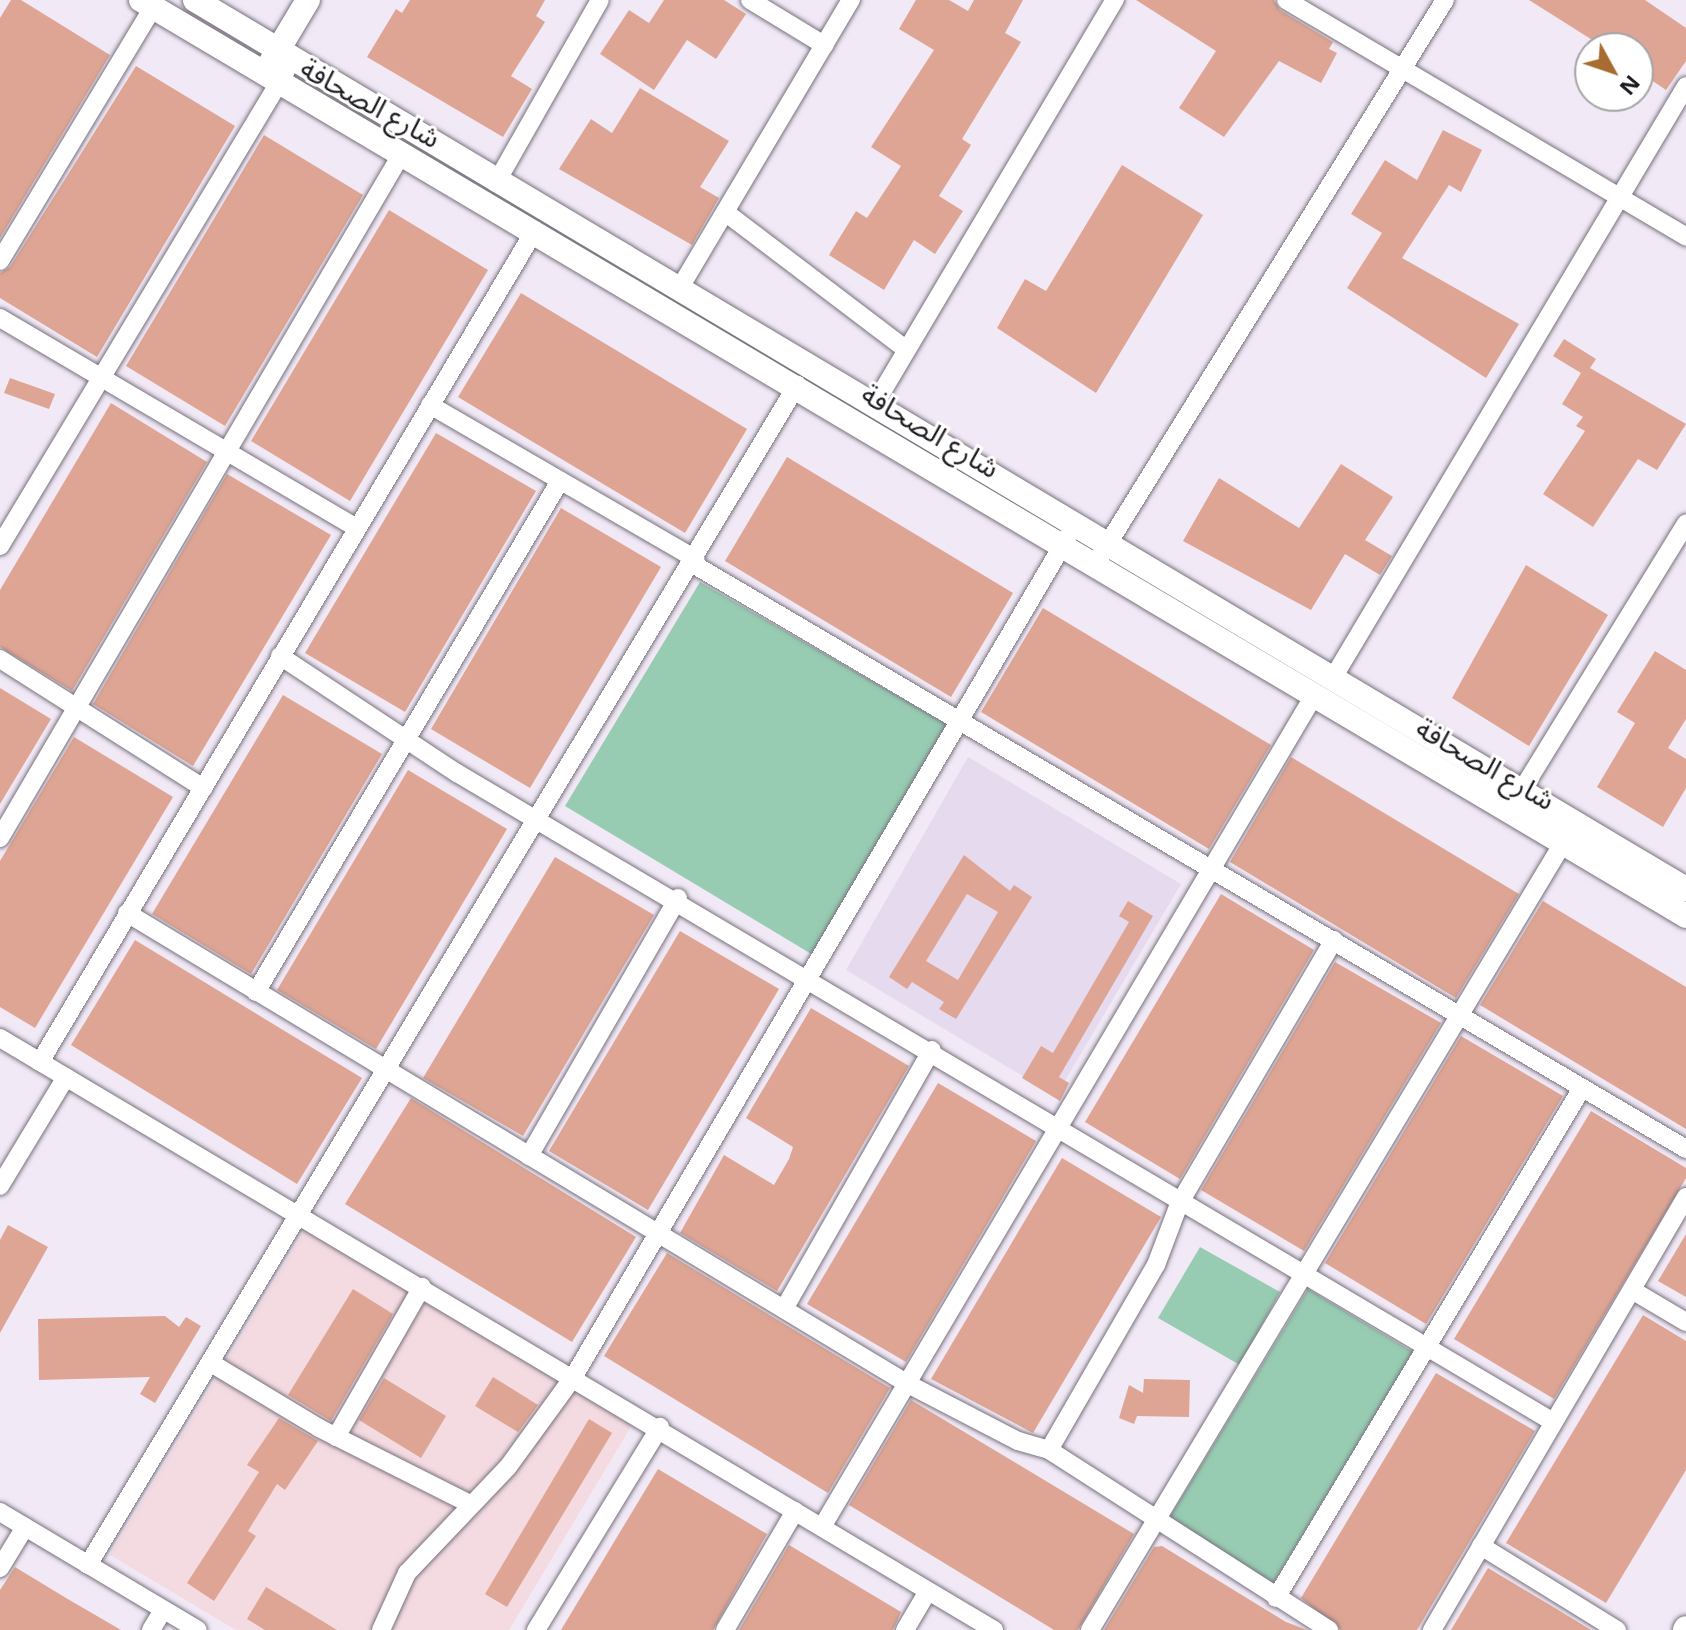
<!DOCTYPE html>
<meta charset="utf-8">
<style>
body{margin:0}
#map{position:relative;width:1686px;height:1630px;overflow:hidden;background:#f1e9f6;font-family:"Noto Sans","Noto Sans Arabic",sans-serif}
div>[style]{position:absolute}
.commercial>*{inset:0;background:#f4dbe2}
.built>*{inset:0;background:#e6daee}
.green>*{inset:0;background:#97ccb2}
.building>*{inset:0;background:#dea594}
.roads{filter:drop-shadow(0 0 2px #78717d) drop-shadow(0 0 2px #78717d)}
.street>*{height:18px;margin:-9px;padding:0 9px;transform-origin:9px;border-radius:9px;background:#fff}
.secondary>*{height:24px;margin:-12px;padding:0 12px;transform-origin:12px;border-radius:12px;background:#fff}
span{translate:-50% -50%;white-space:nowrap;text-align:center;line-height:1.15;-webkit-text-stroke:6px #fff;paint-order:stroke}
.street-label{font-size:28px;color:#1e1b20}
.north{position:absolute;left:1574px;top:32px;width:80px;height:80px;box-sizing:border-box;background:#fff;border:2px solid #a5a4a6;border-radius:50%;rotate:130deg;font-size:22px;font-weight:700;line-height:32px;text-align:center;color:#1e1b20}
.north::after{content:'';display:block;margin:auto;width:28px;height:36px;background:#a96c30;clip-path:polygon(50% 0,100% 100%,50% 72%,0 100%)}
</style>
<div id="map">
<div class="commercial">
<i style="clip-path:polygon(305px 1230px,632px 1425px,509px 1630px,236px 1630px,110px 1555px)"></i>
</div>
<div class="built">
<i style="clip-path:polygon(968px 757px,1181px 884px,1056px 1096px,846px 970px)"></i>
</div>
<div class="green">
<i style="clip-path:polygon(700px 582px,950px 726px,813px 955px,565px 806px)"></i>
<i style="clip-path:polygon(1200px 1247px,1280px 1292px,1240px 1365px,1158px 1318px)"></i>
<i style="clip-path:polygon(1308px 1289px,1413px 1352px,1273px 1584px,1168px 1520px)"></i>
</div>
<div class="building">
<i style="clip-path:polygon(11px 0,21px 0,110px 55px,0 238px,0 18px)"></i>
<i style="clip-path:polygon(410px 0,545px 0,536px 16px,545px 22px,511px 76px,532px 89px,503px 137px,367px 57px,396px 9px,402px 13px)"></i>
<i style="clip-path:polygon(664px 0,724px 0,746px 14px,716px 59px,687px 40px,654px 90px,600px 54px,629px 10px,649px 23px)"></i>
<i style="clip-path:polygon(916px 0,949px 0,968px 11px,974px 0,1023px 0,1005px 33px,1021px 42px,962px 139px,971px 145px,939px 196px,963px 211px,935px 254px,914px 240px,884px 290px,829px 255px,856px 211px,867px 218px,901px 166px,871px 147px,934px 50px,899px 29px)"></i>
<i style="clip-path:polygon(1136px 0,1274px 0,1280px 10px,1333px 42px,1329px 49px,1337px 53px,1321px 83px,1279px 61px,1224px 137px,1179px 108px,1216px 51px)"></i>
<i style="clip-path:polygon(1529px 0,1645px 0,1686px 28px,1686px 61px,1666px 90px,1638px 71px,1638px 48px,1605px 48px)"></i>
<i style="clip-path:polygon(136px 66px,235px 126px,97px 357px,0 298px,0 273px,10px 267px)"></i>
<i style="clip-path:polygon(640px 88px,729px 141px,700px 187px,719px 198px,692px 245px,559px 169px,591px 119px,612px 133px)"></i>
<i style="clip-path:polygon(1443px 130px,1482px 150px,1461px 192px,1449px 185px,1402px 258px,1519px 324px,1486px 378px,1347px 288px,1382px 233px,1351px 214px,1385px 160px,1417px 180px)"></i>
<i style="clip-path:polygon(264px 135px,363px 195px,225px 426px,126px 366px)"></i>
<i style="clip-path:polygon(1122px 165px,1203px 215px,1096px 393px,997px 328px,1025px 279px,1046px 291px)"></i>
<i style="clip-path:polygon(389px 210px,488px 270px,350px 501px,251px 441px)"></i>
<i style="clip-path:polygon(521px 293px,747px 429px,685px 533px,458px 397px)"></i>
<i style="clip-path:polygon(1564px 339px,1596px 359px,1590px 368px,1686px 424px,1657px 470px,1638px 459px,1593px 527px,1543px 494px,1585px 431px,1576px 426px,1583px 417px,1562px 404px,1581px 373px,1553px 356px)"></i>
<i style="clip-path:polygon(10px 378px,55px 394px,49px 409px,4px 393px)"></i>
<i style="clip-path:polygon(111px 403px,207px 462px,72px 691px,0 647px,0 590px)"></i>
<i style="clip-path:polygon(436px 433px,536px 491px,405px 712px,305px 653px)"></i>
<i style="clip-path:polygon(787px 457px,1013px 593px,951px 697px,725px 561px)"></i>
<i style="clip-path:polygon(1341px 464px,1393px 497px,1365px 540px,1392px 556px,1380px 575px,1345px 554px,1311px 610px,1183px 541px,1219px 478px,1299px 528px)"></i>
<i style="clip-path:polygon(227px 474px,331px 535px,193px 766px,93px 704px)"></i>
<i style="clip-path:polygon(561px 508px,661px 567px,530px 788px,431px 729px)"></i>
<i style="clip-path:polygon(1526px 565px,1608px 615px,1529px 746px,1452px 698px)"></i>
<i style="clip-path:polygon(1043px 608px,1271px 745px,1209px 849px,981px 712px)"></i>
<i style="clip-path:polygon(1655px 651px,1686px 670px,1686px 719px,1668px 748px,1686px 759px,1686px 788px,1663px 827px,1597px 787px,1635px 723px,1617px 712px)"></i>
<i style="clip-path:polygon(0 688px,51px 719px,0 804px)"></i>
<i style="clip-path:polygon(283px 695px,382px 754px,251px 974px,152px 914px)"></i>
<i style="clip-path:polygon(74px 737px,173px 797px,35px 1028px,0 1007px,0 861px)"></i>
<i style="clip-path:polygon(1291px 757px,1519px 894px,1456px 998px,1230px 862px)"></i>
<i style="clip-path:polygon(408px 770px,507px 829px,376px 1049px,277px 990px)"></i>
<i style="clip-path:polygon(evenodd,964px 855px,1010px 891px,1014px 885px,1032px 897px,956px 1019px,939px 1009px,944px 1002px,912px 982px,907px 989px,889px 977px,964px 855px,967px 894px,998px 912px,958px 980px,926px 961px,967px 894px)"></i>
<i style="clip-path:polygon(555px 857px,654px 915px,523px 1136px,423px 1078px)"></i>
<i style="clip-path:polygon(1221px 894px,1314px 950px,1180px 1179px,1085px 1122px)"></i>
<i style="clip-path:polygon(1128px 901px,1153px 916px,1059px 1077px,1069px 1083px,1060px 1101px,1022px 1078px,1041px 1046px,1053px 1053px,1129px 922px,1119px 916px)"></i>
<i style="clip-path:polygon(1543px 901px,1686px 987px,1686px 1129px,1480px 1005px)"></i>
<i style="clip-path:polygon(680px 931px,779px 989px,648px 1210px,549px 1151px)"></i>
<i style="clip-path:polygon(135px 940px,362px 1078px,297px 1184px,71px 1045px)"></i>
<i style="clip-path:polygon(1335px 962px,1441px 1023px,1304px 1251px,1201px 1190px)"></i>
<i style="clip-path:polygon(811px 1008px,909px 1066px,777px 1291px,680px 1233px,724px 1155px,774px 1185px,789px 1159px,793px 1147px,746px 1118px)"></i>
<i style="clip-path:polygon(1461px 1036px,1563px 1096px,1426px 1324px,1325px 1263px)"></i>
<i style="clip-path:polygon(938px 1083px,1036px 1141px,906px 1362px,807px 1304px)"></i>
<i style="clip-path:polygon(411px 1098px,636px 1237px,572px 1342px,345px 1204px)"></i>
<i style="clip-path:polygon(1591px 1111px,1686px 1168px,1686px 1178px,1554px 1399px,1454px 1339px)"></i>
<i style="clip-path:polygon(1062px 1158px,1161px 1217px,1033px 1433px,931px 1379px)"></i>
<i style="clip-path:polygon(8px 1225px,48px 1247px,0 1333px,0 1240px)"></i>
<i style="clip-path:polygon(1686px 1234px,1686px 1297px,1658px 1281px)"></i>
<i style="clip-path:polygon(667px 1253px,890px 1388px,828px 1493px,604px 1356px)"></i>
<i style="clip-path:polygon(353px 1289px,393px 1314px,331px 1421px,288px 1395px)"></i>
<i style="clip-path:polygon(1643px 1315px,1686px 1341px,1686px 1470px,1606px 1603px,1506px 1543px)"></i>
<i style="clip-path:polygon(165px 1316px,179px 1327px,186px 1317px,201px 1326px,155px 1403px,140px 1394px,150px 1377px,39px 1380px,38px 1319px)"></i>
<i style="clip-path:polygon(1436px 1373px,1535px 1431px,1417px 1630px,1341px 1630px,1301px 1598px)"></i>
<i style="clip-path:polygon(493px 1377px,538px 1405px,518px 1432px,475px 1406px)"></i>
<i style="clip-path:polygon(384px 1378px,446px 1416px,421px 1458px,359px 1420px)"></i>
<i style="clip-path:polygon(1144px 1379px,1190px 1380px,1189px 1417px,1137px 1416px,1134px 1424px,1119px 1418px,1129px 1385px,1143px 1393px)"></i>
<i style="clip-path:polygon(911px 1400px,1134px 1534px,1078px 1630px,1054px 1630px,849px 1505px)"></i>
<i style="clip-path:polygon(279px 1418px,318px 1441px,285px 1490px,277px 1484px,248px 1531px,256px 1536px,214px 1601px,187px 1583px,259px 1472px,247px 1465px)"></i>
<i style="clip-path:polygon(589px 1419px,612px 1433px,507px 1607px,485px 1594px)"></i>
<i style="clip-path:polygon(658px 1469px,767px 1534px,713px 1630px,561px 1630px)"></i>
<i style="clip-path:polygon(789px 1545px,901px 1612px,893px 1630px,739px 1630px)"></i>
<i style="clip-path:polygon(1162px 1546px,1286px 1622px,1307px 1630px,1104px 1630px,1154px 1547px)"></i>
<i style="clip-path:polygon(15px 1567px,66px 1598px,121px 1630px,0 1630px,0 1590px)"></i>
<i style="clip-path:polygon(1488px 1568px,1550px 1605px,1591px 1630px,1451px 1630px)"></i>
<i style="clip-path:polygon(266px 1587px,296px 1605px,337px 1630px,265px 1630px,247px 1619px)"></i>
</div>
<div class="roads">
<div class="street">
<i style="left:750px;top:0;width:87px;rotate:31.3deg"></i>
<i style="left:1286px;top:0;width:465px;rotate:30.6deg"></i>
<i style="left:496px;top:183px;width:210px;rotate:-60.4deg"></i>
<i style="left:725px;top:212px;width:228px;rotate:37.2deg"></i>
<i style="left:0;top:261px;width:297px;rotate:-58.9deg"></i>
<i style="left:678px;top:291px;width:339px;rotate:-59.3deg"></i>
<i style="left:0;top:318px;width:413px;rotate:30.5deg"></i>
<i style="left:430px;top:405px;width:307px;rotate:30.1deg"></i>
<i style="left:873px;top:407px;width:474px;rotate:-59.3deg"></i>
<i style="left:0;top:546px;width:554px;rotate:-58.95deg"></i>
<i style="left:1101px;top:555px;width:653px;rotate:-58.21deg"></i>
<i style="left:693px;top:564px;width:1153px;rotate:30.5deg"></i>
<i style="left:280px;top:656px;width:212px;rotate:33.5deg"></i>
<i style="left:457px;top:773px;width:1272px;rotate:30.62deg"></i>
<i style="left:0;top:659px;width:241px;rotate:32.4deg"></i>
<i style="left:1333px;top:678px;width:689px;rotate:-59.19deg"></i>
<i style="left:1522px;top:790px;width:313px;rotate:-58.4deg"></i>
<i style="left:0;top:838px;width:794px;rotate:-59.59deg"></i>
<i style="left:127px;top:913px;width:910px;rotate:31.1deg"></i>
<i style="left:906px;top:1383px;width:126px;rotate:27.4deg"></i>
<i style="left:1018px;top:1441px;width:32px;rotate:16deg"></i>
<i style="left:1049px;top:1450px;width:333px;rotate:32.7deg"></i>
<i style="left:256px;top:992px;width:595px;rotate:-59.25deg"></i>
<i style="left:0;top:1038px;width:1157px;rotate:30.78deg"></i>
<i style="left:40px;top:1062px;width:968px;rotate:-59.25deg"></i>
<i style="left:529px;top:1156px;width:298px;rotate:-60deg"></i>
<i style="left:0;top:1186px;width:127px;rotate:-58.8deg"></i>
<i style="left:1632px;top:1290px;width:63px;rotate:30.7deg"></i>
<i style="left:784px;top:1309px;width:298px;rotate:-60.3deg"></i>
<i style="left:211px;top:1363px;width:126px;rotate:31deg"></i>
<i style="left:319px;top:1428px;width:169px;rotate:26.7deg"></i>
<i style="left:336px;top:1437px;width:173px;rotate:-60.2deg"></i>
<i style="left:1049px;top:1450px;width:214px;rotate:-60deg"></i>
<i style="left:1156px;top:1265px;width:65px;rotate:-69.3deg"></i>
<i style="left:1179px;top:1204px;width:306px;rotate:-59.6deg"></i>
<i style="left:0;top:1512px;width:230px;rotate:30.8deg"></i>
<i style="left:822px;top:1527px;width:964px;rotate:-59.39deg"></i>
<i style="left:1481px;top:1546px;width:160px;rotate:31.7deg"></i>
<i style="left:88px;top:1565px;width:1377px;rotate:-59deg"></i>
<i style="left:0;top:1568px;width:48px;rotate:-58.6deg"></i>
<i style="left:1276px;top:1598px;width:595px;rotate:-59.04deg"></i>
<i style="left:151px;top:1630px;width:23px;rotate:-59deg"></i>
<i style="left:381px;top:1630px;width:63px;rotate:-65.5deg"></i>
<i style="left:407px;top:1573px;width:146px;rotate:-46.4deg"></i>
<i style="left:508px;top:1467px;width:112px;rotate:-54deg"></i>
<i style="left:574px;top:1376px;width:974px;rotate:-59.54deg"></i>
<i style="left:536px;top:1630px;width:238px;rotate:-58.6deg"></i>
<i style="left:725px;top:1630px;width:138px;rotate:-59.5deg"></i>
<i style="left:905px;top:1630px;width:45px;rotate:-59.5deg"></i>
<i style="left:1090px;top:1630px;width:918px;rotate:-58.99deg"></i>
<i style="left:1432px;top:1630px;width:502px;rotate:-59.6deg"></i>
</div>
<div class="secondary">
<i style="left:141px;top:0;width:1796px;rotate:30.66deg"></i>
<i style="left:195px;top:0;width:1736px;rotate:30.81deg"></i>
<i style="left:271px;top:62px;width:72px;rotate:-59.2deg"></i>
<i style="left:1685px;top:1630px;width:2px;rotate:-63deg"></i>
</div>
</div>
<div class="street-label">
<span style="left:371px;top:102px;rotate:29deg">شارع الصحافة</span>
<span style="left:931px;top:430px;rotate:31deg">شارع الصحافة</span>
<span style="left:1486px;top:763px;rotate:30deg">شارع الصحافة</span>
</div>
<div class="north">N</div>
</div>
